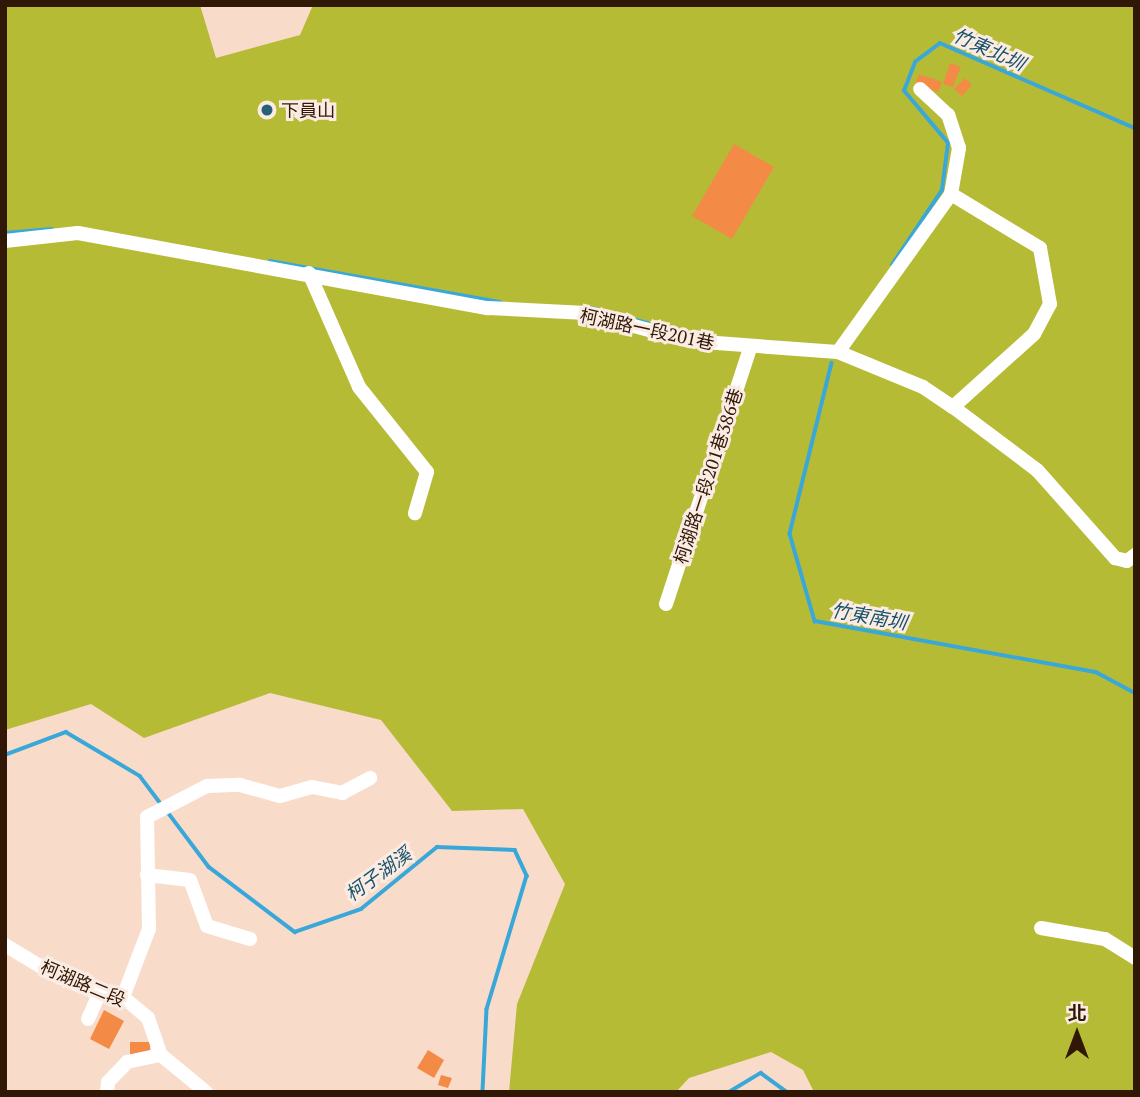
<!DOCTYPE html>
<meta charset="utf-8">
<style>
body{margin:0}
#map{position:relative;width:1140px;height:1097px;overflow:hidden;background:#f9dbca;font-family:"PT Serif","Noto Sans TC",serif}
div>[style]{position:absolute}
.forest>*{inset:0;background:#b6bb35}
.stream>*{height:3.5px;margin:-1.75px;padding:0 1.75px;transform-origin:1.75px;border-radius:1.75px;background:#39a8d9}
.building>*{inset:0;background:#f38b46}
.minor>*{height:14px;margin:-7px;padding:0 7px;transform-origin:7px;border-radius:7px;background:#fff}
.dots>*{width:19px;height:19px;translate:-50% -50%;box-sizing:border-box;border:4px solid #fbece3;border-radius:50%}
span{translate:-50% -50%;white-space:nowrap;text-align:center;line-height:1.15;-webkit-text-stroke:6px #fbece3;paint-order:stroke}
.poi-label{font-size:18px;color:#311706}
.left{translate:0 -50%;text-align:left}
.street-label{font-size:18px;color:#311706}
.water-label{font-size:19px;color:#17526c;font-style:italic}
.frame{position:absolute;inset:0;border:7px solid #311706;pointer-events:none}
.north{position:absolute;left:1042px;top:999px;width:70px;height:70px;-webkit-text-stroke:5px #fbece3;paint-order:stroke;rotate:0deg;font-size:19px;font-weight:700;line-height:28px;text-align:center;color:#311706}
.north::after{content:'';display:block;margin:auto;width:24px;height:32px;background:#311706;clip-path:polygon(50% 0,100% 100%,50% 72%,0 100%)}
</style>
<div id="map">
<div class="forest">
<i style="clip-path:polygon(5px 5px,200px 5px,216px 58px,300px 35px,313px 5px,1135px 5px,1135px 1092px,814px 1092px,803px 1070px,771px 1052px,689px 1078px,676px 1092px,509px 1092px,517px 1004px,565px 884px,523px 809px,452px 811px,381px 720px,270px 693px,144px 738px,91px 704px,5px 730px)"></i>
</div>
<div class="stream">
<i style="left:5px;top:233px;width:47px;rotate:-4.9deg"></i>
<i style="left:270px;top:261px;width:234px;rotate:10.1deg"></i>
<i style="left:892px;top:265px;width:90px;rotate:-56.3deg"></i>
<i style="left:942px;top:190px;width:47px;rotate:-82.7deg"></i>
<i style="left:948px;top:143px;width:68px;rotate:-130.2deg"></i>
<i style="left:904px;top:91px;width:31px;rotate:-69deg"></i>
<i style="left:915px;top:62px;width:31px;rotate:-37deg"></i>
<i style="left:940px;top:43px;width:213px;rotate:23.6deg"></i>
<i style="left:588px;top:307px;width:62px;rotate:14.9deg"></i>
<i style="left:832px;top:363px;width:176px;rotate:103.8deg"></i>
<i style="left:790px;top:534px;width:91px;rotate:74deg"></i>
<i style="left:815px;top:621px;width:286px;rotate:10.3deg"></i>
<i style="left:1096px;top:672px;width:44px;rotate:28.3deg"></i>
<i style="left:5px;top:755px;width:65px;rotate:-20.7deg"></i>
<i style="left:66px;top:732px;width:86px;rotate:30.7deg"></i>
<i style="left:140px;top:776px;width:36px;rotate:53deg"></i>
<i style="left:167px;top:811px;width:70px;rotate:53.1deg"></i>
<i style="left:209px;top:867px;width:108px;rotate:37.1deg"></i>
<i style="left:295px;top:932px;width:70px;rotate:-19.2deg"></i>
<i style="left:361px;top:909px;width:98px;rotate:-39.2deg"></i>
<i style="left:437px;top:847px;width:78px;rotate:2.2deg"></i>
<i style="left:515px;top:850px;width:29px;rotate:65deg"></i>
<i style="left:527px;top:876px;width:139px;rotate:106.7deg"></i>
<i style="left:487px;top:1009px;width:83px;rotate:92.8deg"></i>
<i style="left:729px;top:1092px;width:37px;rotate:-31deg"></i>
<i style="left:761px;top:1073px;width:32px;rotate:36deg"></i>
</div>
<div class="building">
<i style="clip-path:polygon(950px 63px,961px 67px,953px 87px,943px 84px)"></i>
<i style="clip-path:polygon(919px 74px,942px 82px,938px 92px,915px 85px)"></i>
<i style="clip-path:polygon(965px 78px,972px 85px,962px 96px,954px 89px)"></i>
<i style="clip-path:polygon(734px 144px,774px 167px,732px 239px,692px 216px)"></i>
<i style="clip-path:polygon(104px 1010px,124px 1021px,109px 1049px,90px 1039px)"></i>
<i style="clip-path:polygon(130px 1042px,150px 1042px,150px 1054px,130px 1054px)"></i>
<i style="clip-path:polygon(428px 1050px,444px 1060px,434px 1078px,417px 1068px)"></i>
<i style="clip-path:polygon(441px 1075px,452px 1078px,448px 1088px,438px 1085px)"></i>
</div>
<div class="minor">
<i style="left:951px;top:194px;width:104px;rotate:31.2deg"></i>
<i style="left:1040px;top:248px;width:57px;rotate:79.9deg"></i>
<i style="left:1050px;top:304px;width:34px;rotate:118deg"></i>
<i style="left:1034px;top:334px;width:109px;rotate:138deg"></i>
<i style="left:5px;top:241px;width:73px;rotate:-6.3deg"></i>
<i style="left:78px;top:233px;width:417px;rotate:10.4deg"></i>
<i style="left:488px;top:308px;width:98px;rotate:2.9deg"></i>
<i style="left:586px;top:313px;width:108px;rotate:15.1deg"></i>
<i style="left:690px;top:341px;width:148px;rotate:4.3deg"></i>
<i style="left:838px;top:352px;width:92px;rotate:22.4deg"></i>
<i style="left:923px;top:387px;width:36px;rotate:34deg"></i>
<i style="left:953px;top:407px;width:105px;rotate:36.9deg"></i>
<i style="left:1037px;top:470px;width:118px;rotate:48.4deg"></i>
<i style="left:1115px;top:558px;width:12px;rotate:14deg"></i>
<i style="left:1127px;top:561px;width:10px;rotate:-37deg"></i>
<i style="left:309px;top:273px;width:124px;rotate:66.3deg"></i>
<i style="left:359px;top:387px;width:109px;rotate:51.3deg"></i>
<i style="left:427px;top:472px;width:43px;rotate:106.3deg"></i>
<i style="left:838px;top:352px;width:194px;rotate:-54.4deg"></i>
<i style="left:951px;top:194px;width:47px;rotate:-80.1deg"></i>
<i style="left:959px;top:148px;width:35px;rotate:-108deg"></i>
<i style="left:948px;top:115px;width:38px;rotate:-137deg"></i>
<i style="left:666px;top:604px;width:268px;rotate:-71.8deg"></i>
<i style="left:147px;top:875px;width:43px;rotate:6.6deg"></i>
<i style="left:190px;top:880px;width:49px;rotate:69.7deg"></i>
<i style="left:207px;top:926px;width:45px;rotate:16.8deg"></i>
<i style="left:1041px;top:928px;width:65px;rotate:9.8deg"></i>
<i style="left:1105px;top:939px;width:36px;rotate:32deg"></i>
<i style="left:5px;top:945px;width:56px;rotate:31.1deg"></i>
<i style="left:53px;top:974px;width:50px;rotate:23.5deg"></i>
<i style="left:99px;top:994px;width:24px;rotate:7deg"></i>
<i style="left:123px;top:997px;width:33px;rotate:40deg"></i>
<i style="left:148px;top:1018px;width:39px;rotate:71deg"></i>
<i style="left:161px;top:1055px;width:58px;rotate:39.4deg"></i>
<i style="left:123px;top:997px;width:73px;rotate:-69.1deg"></i>
<i style="left:149px;top:929px;width:112px;rotate:-91deg"></i>
<i style="left:147px;top:817px;width:68px;rotate:-27.3deg"></i>
<i style="left:207px;top:786px;width:33px;rotate:-2deg"></i>
<i style="left:240px;top:785px;width:41px;rotate:15.4deg"></i>
<i style="left:280px;top:796px;width:33px;rotate:-16deg"></i>
<i style="left:312px;top:787px;width:31px;rotate:11deg"></i>
<i style="left:342px;top:793px;width:32px;rotate:-28deg"></i>
<i style="left:88px;top:1019px;width:27px;rotate:-66deg"></i>
<i style="left:107px;top:1092px;width:10px;rotate:-84deg"></i>
<i style="left:108px;top:1082px;width:28px;rotate:-46deg"></i>
<i style="left:127px;top:1062px;width:35px;rotate:-12deg"></i>
</div>
<div class="dots">
<i style="left:267px;top:110px;background:#28607a"></i>
</div>
<div class="poi-label">
<span class="left" style="left:281px;top:110px">下員山</span>
</div>
<div class="street-label">
<span style="left:647px;top:329px;rotate:12deg">柯湖路一段201巷</span>
<span style="left:708px;top:476px;rotate:-72deg">柯湖路一段201巷386巷</span>
<span style="left:83px;top:983px;rotate:23deg">柯湖路二段</span>
</div>
<div class="water-label">
<span style="left:989px;top:49px;rotate:24deg">竹東北圳</span>
<span style="left:869px;top:616px;rotate:10deg">竹東南圳</span>
<span style="left:378px;top:874px;rotate:-36deg">柯子湖溪</span>
</div>
<div class="frame"></div>
<div class="north">北</div>
</div>
